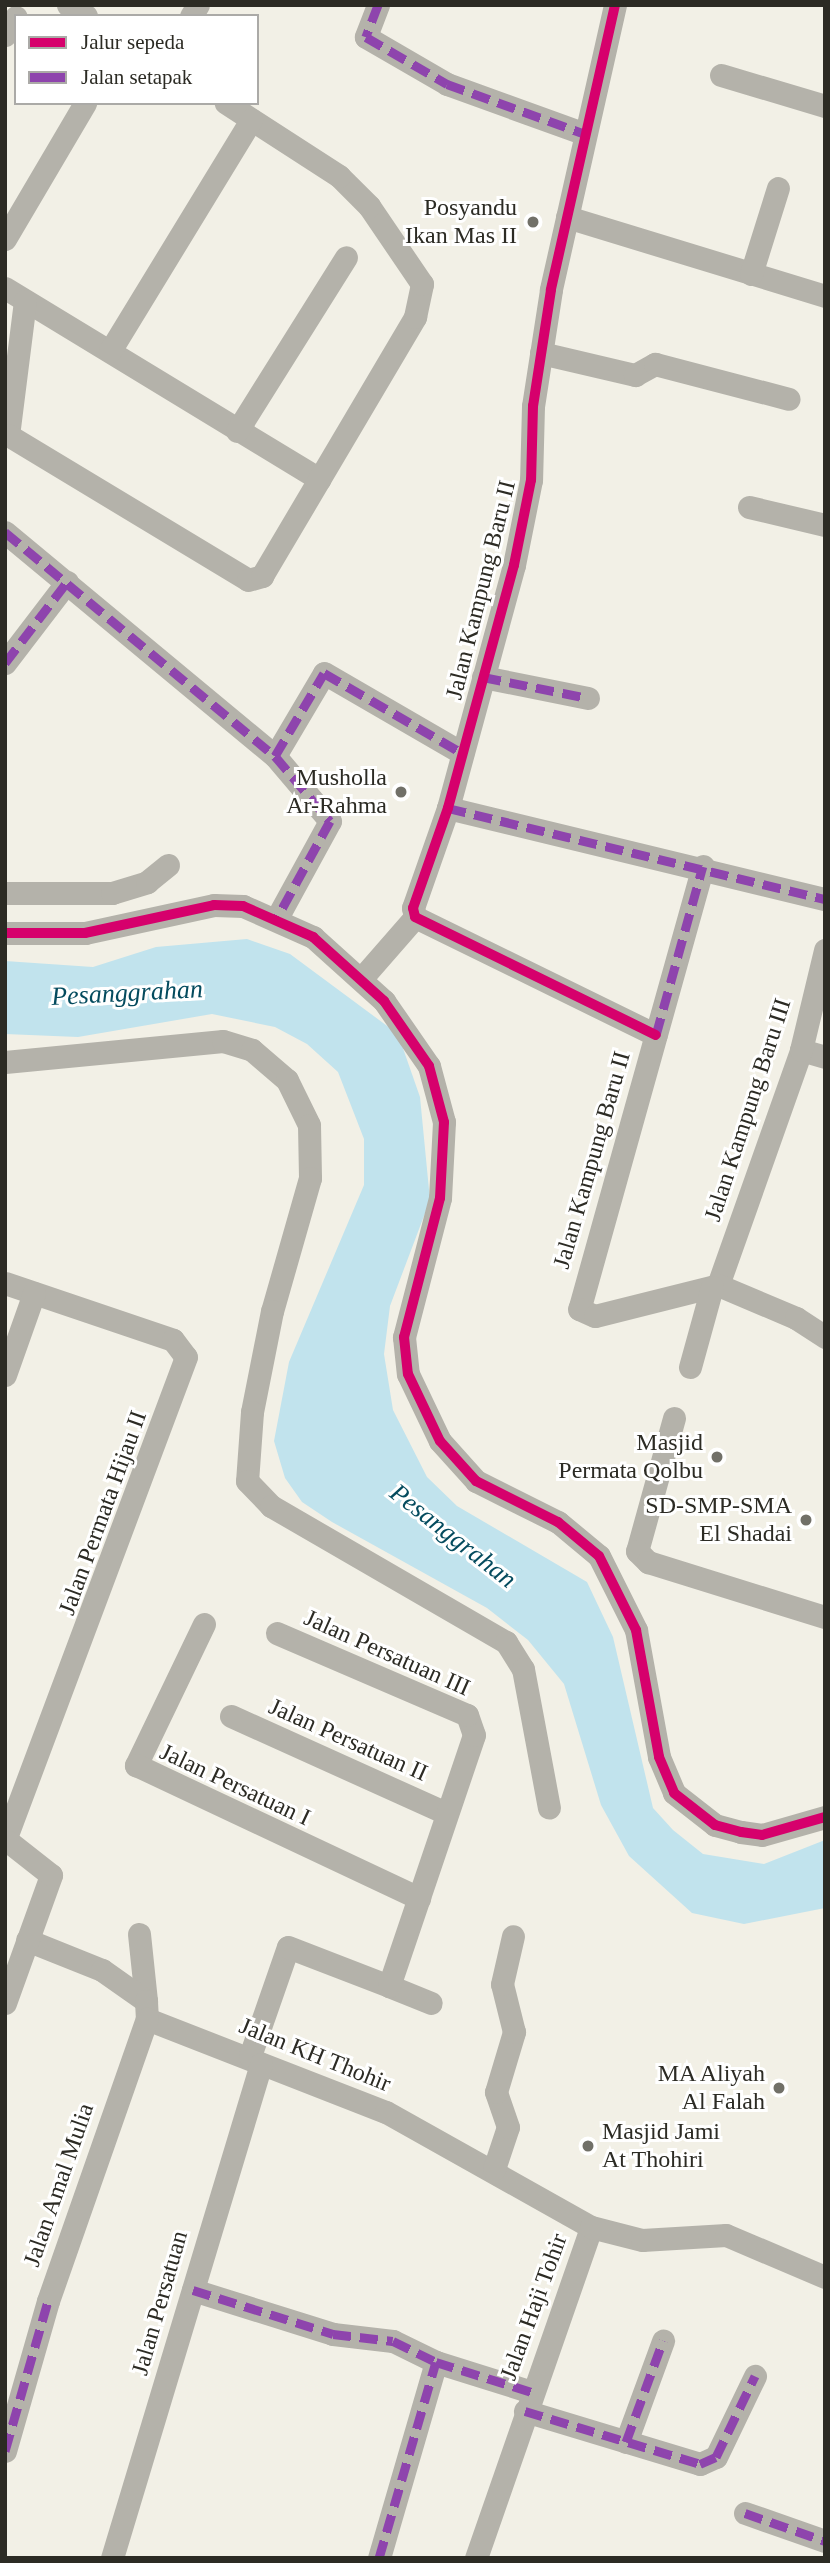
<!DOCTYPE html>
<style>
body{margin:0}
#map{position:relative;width:830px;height:2563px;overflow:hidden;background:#f2f0e6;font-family:"Times New Roman",serif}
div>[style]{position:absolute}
.water>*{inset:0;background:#c1e3ed}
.minor>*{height:23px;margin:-11.5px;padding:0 11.5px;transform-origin:11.5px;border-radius:11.5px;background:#b4b2aa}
.quiet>*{height:9px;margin-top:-4.5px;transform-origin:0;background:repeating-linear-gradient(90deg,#8e44ad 0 18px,transparent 0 27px)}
.cycleway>*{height:10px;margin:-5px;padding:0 5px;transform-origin:5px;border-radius:5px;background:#d6006c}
.dots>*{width:19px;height:19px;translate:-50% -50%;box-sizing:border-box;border:4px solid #fff;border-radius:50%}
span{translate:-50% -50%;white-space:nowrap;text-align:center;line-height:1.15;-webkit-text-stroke:6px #fff;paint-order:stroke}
.poi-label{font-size:24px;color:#2c2b24}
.right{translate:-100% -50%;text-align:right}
.left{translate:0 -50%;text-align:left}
.street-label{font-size:24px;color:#2c2b24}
.water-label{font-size:26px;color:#044b5e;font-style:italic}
.frame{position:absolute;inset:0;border:7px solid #2c2b24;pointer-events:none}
.legend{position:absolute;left:14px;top:14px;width:245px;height:91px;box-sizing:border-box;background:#fff;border:2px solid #abaaa7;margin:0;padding:9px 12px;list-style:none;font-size:21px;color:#2c2b24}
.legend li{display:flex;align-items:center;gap:14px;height:35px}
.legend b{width:35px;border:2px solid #abaaa7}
</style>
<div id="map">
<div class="water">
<i style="clip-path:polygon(247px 939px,290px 954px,398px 1034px,420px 1097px,430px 1200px,390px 1306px,384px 1354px,393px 1410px,427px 1477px,457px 1506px,587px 1582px,613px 1637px,653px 1808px,673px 1830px,703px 1854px,764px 1864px,825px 1840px,825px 1908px,744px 1924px,692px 1913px,629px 1856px,601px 1805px,564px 1684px,528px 1640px,487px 1608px,332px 1522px,302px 1502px,285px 1478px,274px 1441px,289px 1362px,364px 1185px,364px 1139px,338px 1072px,307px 1044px,275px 1027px,212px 1014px,78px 1037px,5px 1034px,5px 961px,93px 967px,156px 947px)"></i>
</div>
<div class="minor">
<i style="left:68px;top:5px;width:21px;rotate:31deg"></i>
<i style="left:378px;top:5px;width:34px;rotate:111deg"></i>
<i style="left:366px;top:37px;width:94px;rotate:30.1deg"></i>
<i style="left:447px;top:84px;width:147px;rotate:19.9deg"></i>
<i style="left:615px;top:5px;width:292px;rotate:102.7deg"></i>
<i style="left:551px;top:290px;width:117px;rotate:98.8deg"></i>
<i style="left:533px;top:406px;width:74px;rotate:91.5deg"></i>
<i style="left:531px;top:480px;width:87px;rotate:101.3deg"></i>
<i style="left:514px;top:565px;width:252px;rotate:105.2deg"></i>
<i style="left:448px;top:808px;width:106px;rotate:109.3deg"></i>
<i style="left:413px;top:908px;width:9px;rotate:77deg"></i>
<i style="left:415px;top:917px;width:268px;rotate:26.1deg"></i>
<i style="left:191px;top:16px;width:13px;rotate:-58deg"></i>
<i style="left:5px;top:35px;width:21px;rotate:-59deg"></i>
<i style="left:721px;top:75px;width:109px;rotate:16.6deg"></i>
<i style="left:567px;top:217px;width:270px;rotate:17deg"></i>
<i style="left:5px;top:239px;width:158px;rotate:-59.5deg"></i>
<i style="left:751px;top:274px;width:90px;rotate:-72.6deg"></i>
<i style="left:5px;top:288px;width:368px;rotate:31.3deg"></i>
<i style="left:25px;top:301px;width:135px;rotate:97.2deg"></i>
<i style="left:8px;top:435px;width:280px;rotate:31.1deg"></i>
<i style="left:248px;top:580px;width:15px;rotate:-16deg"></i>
<i style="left:262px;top:576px;width:301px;rotate:-59.4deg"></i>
<i style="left:415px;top:317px;width:34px;rotate:-78deg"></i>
<i style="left:422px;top:284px;width:94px;rotate:-124.2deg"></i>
<i style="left:369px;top:206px;width:42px;rotate:-135deg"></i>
<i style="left:339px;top:176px;width:135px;rotate:-147.1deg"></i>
<i style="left:110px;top:351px;width:271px;rotate:-58.6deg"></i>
<i style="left:541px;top:353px;width:97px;rotate:13.2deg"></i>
<i style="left:635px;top:375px;width:23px;rotate:-29deg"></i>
<i style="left:655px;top:364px;width:138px;rotate:14.6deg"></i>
<i style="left:237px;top:431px;width:205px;rotate:-57.9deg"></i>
<i style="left:749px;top:507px;width:78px;rotate:13.3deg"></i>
<i style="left:5px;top:532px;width:351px;rotate:39.7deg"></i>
<i style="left:275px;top:756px;width:96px;rotate:-59.4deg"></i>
<i style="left:324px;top:673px;width:160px;rotate:30.1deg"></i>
<i style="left:5px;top:663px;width:102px;rotate:-52.6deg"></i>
<i style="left:483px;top:677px;width:107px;rotate:11.3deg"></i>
<i style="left:275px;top:756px;width:85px;rotate:49.8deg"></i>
<i style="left:330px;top:821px;width:111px;rotate:118.7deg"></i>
<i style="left:448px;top:808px;width:388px;rotate:13.6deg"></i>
<i style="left:703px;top:866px;width:460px;rotate:105.6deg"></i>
<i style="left:579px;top:1309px;width:17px;rotate:24deg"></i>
<i style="left:595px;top:1316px;width:127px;rotate:-14.1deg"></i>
<i style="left:5px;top:893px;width:107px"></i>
<i style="left:112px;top:893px;width:37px;rotate:-17deg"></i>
<i style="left:147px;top:882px;width:27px;rotate:-39deg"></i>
<i style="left:5px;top:933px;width:80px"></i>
<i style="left:85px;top:933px;width:132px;rotate:-12.2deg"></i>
<i style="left:214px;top:905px;width:29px;rotate:2deg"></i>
<i style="left:243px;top:906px;width:77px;rotate:23.9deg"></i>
<i style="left:313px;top:937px;width:96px;rotate:42deg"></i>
<i style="left:384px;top:1001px;width:79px;rotate:55.3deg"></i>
<i style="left:429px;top:1066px;width:58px;rotate:75deg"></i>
<i style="left:444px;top:1122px;width:76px;rotate:93deg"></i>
<i style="left:440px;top:1198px;width:144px;rotate:104.5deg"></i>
<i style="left:404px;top:1337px;width:37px;rotate:84deg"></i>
<i style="left:408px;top:1374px;width:74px;rotate:64.5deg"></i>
<i style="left:440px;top:1441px;width:54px;rotate:48deg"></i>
<i style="left:476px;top:1481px;width:92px;rotate:26.6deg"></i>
<i style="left:558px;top:1522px;width:53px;rotate:39.7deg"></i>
<i style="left:599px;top:1556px;width:83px;rotate:63.4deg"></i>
<i style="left:636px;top:1630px;width:129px;rotate:79.7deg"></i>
<i style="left:659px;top:1757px;width:39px;rotate:67deg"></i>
<i style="left:674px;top:1793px;width:52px;rotate:38deg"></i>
<i style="left:715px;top:1825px;width:27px;rotate:15deg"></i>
<i style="left:741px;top:1832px;width:21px;rotate:8deg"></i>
<i style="left:762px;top:1835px;width:66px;rotate:-15.9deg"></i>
<i style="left:361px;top:979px;width:82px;rotate:-48.9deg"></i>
<i style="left:801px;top:1050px;width:25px;rotate:16deg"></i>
<i style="left:5px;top:1062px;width:219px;rotate:-5.5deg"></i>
<i style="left:223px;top:1041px;width:30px;rotate:17deg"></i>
<i style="left:252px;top:1050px;width:46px;rotate:40.6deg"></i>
<i style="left:287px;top:1080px;width:50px;rotate:63.9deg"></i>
<i style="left:309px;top:1125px;width:53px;rotate:88.9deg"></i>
<i style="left:310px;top:1178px;width:138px;rotate:105.9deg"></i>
<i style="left:272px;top:1311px;width:103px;rotate:101.2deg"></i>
<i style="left:252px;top:1412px;width:69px;rotate:94.1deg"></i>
<i style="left:247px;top:1481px;width:35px;rotate:46deg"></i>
<i style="left:271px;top:1506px;width:272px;rotate:30.1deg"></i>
<i style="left:506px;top:1642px;width:32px;rotate:58deg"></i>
<i style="left:523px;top:1669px;width:141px;rotate:79.4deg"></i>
<i style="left:5px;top:1283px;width:177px;rotate:18.7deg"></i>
<i style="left:173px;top:1340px;width:21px;rotate:53deg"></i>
<i style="left:186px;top:1357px;width:516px;rotate:110.54deg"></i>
<i style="left:718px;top:1285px;width:249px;rotate:-70.5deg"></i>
<i style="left:801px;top:1050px;width:103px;rotate:-76.5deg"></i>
<i style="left:718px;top:1285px;width:85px;rotate:22.9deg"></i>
<i style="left:796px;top:1318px;width:35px;rotate:33deg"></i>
<i style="left:690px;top:1367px;width:83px;rotate:-74.6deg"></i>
<i style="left:5px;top:1375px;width:87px;rotate:-70.5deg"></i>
<i style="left:674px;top:1418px;width:138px;rotate:105.5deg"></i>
<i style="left:637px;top:1551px;width:16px;rotate:45deg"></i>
<i style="left:648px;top:1562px;width:185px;rotate:17.3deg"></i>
<i style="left:204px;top:1624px;width:157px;rotate:115.7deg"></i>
<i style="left:136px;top:1765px;width:313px;rotate:25.2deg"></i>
<i style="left:231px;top:1716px;width:234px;rotate:24.3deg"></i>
<i style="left:139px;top:1934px;width:67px;rotate:84deg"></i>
<i style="left:27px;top:1940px;width:81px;rotate:21.8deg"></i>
<i style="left:102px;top:1970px;width:54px;rotate:35.2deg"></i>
<i style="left:146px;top:2001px;width:18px;rotate:87deg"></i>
<i style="left:147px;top:2019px;width:256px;rotate:21.3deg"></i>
<i style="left:386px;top:2112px;width:235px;rotate:29.3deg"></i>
<i style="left:389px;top:1986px;width:45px;rotate:22deg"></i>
<i style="left:5px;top:2003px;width:136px;rotate:-70.2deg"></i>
<i style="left:51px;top:1875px;width:53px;rotate:-141.8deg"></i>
<i style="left:250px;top:2056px;width:115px;rotate:-70.8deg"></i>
<i style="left:288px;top:1947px;width:108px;rotate:21.1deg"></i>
<i style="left:389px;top:1986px;width:265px;rotate:-71.3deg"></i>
<i style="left:474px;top:1735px;width:21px;rotate:-109deg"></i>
<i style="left:467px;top:1715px;width:207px;rotate:-156.7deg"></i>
<i style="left:494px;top:2169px;width:44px;rotate:-71.6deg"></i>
<i style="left:508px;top:2127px;width:37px;rotate:-109deg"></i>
<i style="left:496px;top:2092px;width:63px;rotate:-73.3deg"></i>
<i style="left:514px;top:2032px;width:49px;rotate:-104deg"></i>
<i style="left:502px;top:1984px;width:49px;rotate:-77.1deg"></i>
<i style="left:193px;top:2290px;width:147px;rotate:17.4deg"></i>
<i style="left:333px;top:2334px;width:60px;rotate:6.7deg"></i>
<i style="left:393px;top:2341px;width:48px;rotate:26deg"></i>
<i style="left:436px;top:2362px;width:101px;rotate:17.4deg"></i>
<i style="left:525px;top:2411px;width:183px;rotate:16.8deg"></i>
<i style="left:700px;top:2464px;width:17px;rotate:-24deg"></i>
<i style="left:716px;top:2457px;width:90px;rotate:-64.3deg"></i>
<i style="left:626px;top:2442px;width:108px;rotate:-69.9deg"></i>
<i style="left:5px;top:2451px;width:156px;rotate:-74deg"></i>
<i style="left:48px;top:2301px;width:299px;rotate:-70.7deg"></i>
<i style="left:745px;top:2513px;width:85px;rotate:19.3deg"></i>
<i style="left:112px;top:2558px;width:516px;rotate:-73.22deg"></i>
<i style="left:379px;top:2558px;width:204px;rotate:-73.8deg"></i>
<i style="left:476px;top:2558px;width:350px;rotate:-70.8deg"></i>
<i style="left:591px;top:2227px;width:53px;rotate:14.3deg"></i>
<i style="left:642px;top:2240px;width:84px;rotate:-3.4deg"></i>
<i style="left:726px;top:2235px;width:108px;rotate:23deg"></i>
</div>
<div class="quiet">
<i style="left:378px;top:5px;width:34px;rotate:111deg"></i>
<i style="left:366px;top:37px;width:94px;rotate:30.1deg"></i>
<i style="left:447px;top:84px;width:147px;rotate:19.9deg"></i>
<i style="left:5px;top:532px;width:351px;rotate:39.7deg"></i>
<i style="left:275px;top:756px;width:96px;rotate:-59.4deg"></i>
<i style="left:324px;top:673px;width:160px;rotate:30.1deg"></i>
<i style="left:5px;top:663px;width:102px;rotate:-52.6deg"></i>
<i style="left:483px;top:677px;width:107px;rotate:11.3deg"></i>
<i style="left:275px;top:756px;width:85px;rotate:49.8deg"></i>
<i style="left:330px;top:821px;width:111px;rotate:118.7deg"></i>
<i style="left:448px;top:808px;width:388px;rotate:13.6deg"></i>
<i style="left:656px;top:1035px;width:175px;rotate:-74.5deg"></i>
<i style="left:193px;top:2290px;width:147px;rotate:17.4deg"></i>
<i style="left:333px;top:2334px;width:60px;rotate:6.7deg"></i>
<i style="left:393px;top:2341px;width:48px;rotate:26deg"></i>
<i style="left:436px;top:2362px;width:101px;rotate:17.4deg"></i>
<i style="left:525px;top:2411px;width:183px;rotate:16.8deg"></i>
<i style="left:700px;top:2464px;width:17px;rotate:-24deg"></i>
<i style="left:716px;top:2457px;width:90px;rotate:-64.3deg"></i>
<i style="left:626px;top:2442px;width:108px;rotate:-69.9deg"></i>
<i style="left:5px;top:2451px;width:156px;rotate:-74deg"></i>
<i style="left:745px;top:2513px;width:85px;rotate:19.3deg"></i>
<i style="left:379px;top:2558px;width:204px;rotate:-73.8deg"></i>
</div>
<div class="cycleway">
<i style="left:615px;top:5px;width:292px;rotate:102.7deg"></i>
<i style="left:551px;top:290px;width:117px;rotate:98.8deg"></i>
<i style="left:533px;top:406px;width:74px;rotate:91.5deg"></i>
<i style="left:531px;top:480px;width:87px;rotate:101.3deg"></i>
<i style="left:514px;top:565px;width:252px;rotate:105.2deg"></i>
<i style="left:448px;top:808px;width:106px;rotate:109.3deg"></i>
<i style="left:413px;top:908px;width:9px;rotate:77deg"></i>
<i style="left:415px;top:917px;width:268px;rotate:26.1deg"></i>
<i style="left:5px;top:933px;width:80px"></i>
<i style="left:85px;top:933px;width:132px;rotate:-12.2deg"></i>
<i style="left:214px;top:905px;width:29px;rotate:2deg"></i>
<i style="left:243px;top:906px;width:77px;rotate:23.9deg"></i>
<i style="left:313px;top:937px;width:96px;rotate:42deg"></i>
<i style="left:384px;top:1001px;width:79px;rotate:55.3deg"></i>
<i style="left:429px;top:1066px;width:58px;rotate:75deg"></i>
<i style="left:444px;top:1122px;width:76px;rotate:93deg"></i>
<i style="left:440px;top:1198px;width:144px;rotate:104.5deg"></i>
<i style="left:404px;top:1337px;width:37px;rotate:84deg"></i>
<i style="left:408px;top:1374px;width:74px;rotate:64.5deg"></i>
<i style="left:440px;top:1441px;width:54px;rotate:48deg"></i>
<i style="left:476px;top:1481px;width:92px;rotate:26.6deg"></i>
<i style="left:558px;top:1522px;width:53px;rotate:39.7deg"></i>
<i style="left:599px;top:1556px;width:83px;rotate:63.4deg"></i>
<i style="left:636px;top:1630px;width:129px;rotate:79.7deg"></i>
<i style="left:659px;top:1757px;width:39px;rotate:67deg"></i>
<i style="left:674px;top:1793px;width:52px;rotate:38deg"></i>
<i style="left:715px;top:1825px;width:27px;rotate:15deg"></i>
<i style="left:741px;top:1832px;width:21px;rotate:8deg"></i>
<i style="left:762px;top:1835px;width:66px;rotate:-15.9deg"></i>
</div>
<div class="dots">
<i style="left:533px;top:222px;background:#717068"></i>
<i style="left:401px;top:792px;background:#717068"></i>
<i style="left:717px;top:1457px;background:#717068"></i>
<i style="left:806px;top:1520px;background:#717068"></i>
<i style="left:779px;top:2088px;background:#717068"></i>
<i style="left:588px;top:2146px;background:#717068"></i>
</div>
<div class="poi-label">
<span class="right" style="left:517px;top:222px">Posyandu<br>Ikan Mas II</span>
<span class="right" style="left:387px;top:792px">Musholla<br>Ar-Rahma</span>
<span class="right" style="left:703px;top:1457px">Masjid<br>Permata Qolbu</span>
<span class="right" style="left:792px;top:1520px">SD-SMP-SMA<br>El Shadai</span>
<span class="right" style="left:765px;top:2088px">MA Aliyah<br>Al Falah</span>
<span class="left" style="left:602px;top:2146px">Masjid Jami<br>At Thohiri</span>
</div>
<div class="street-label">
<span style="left:481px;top:590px;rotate:-76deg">Jalan Kampung Baru II</span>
<span style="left:748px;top:1110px;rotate:-72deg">Jalan Kampung Baru III</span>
<span style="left:592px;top:1160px;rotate:-74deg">Jalan Kampung Baru II</span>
<span style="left:103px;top:1513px;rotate:-70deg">Jalan Permata Hijau II</span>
<span style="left:387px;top:1653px;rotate:24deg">Jalan Persatuan III</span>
<span style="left:348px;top:1740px;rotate:24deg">Jalan Persatuan II</span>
<span style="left:235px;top:1785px;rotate:25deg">Jalan Persatuan I</span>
<span style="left:315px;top:2055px;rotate:22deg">Jalan KH Thohir</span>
<span style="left:59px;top:2185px;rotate:-71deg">Jalan Amal Mulia</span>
<span style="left:160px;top:2303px;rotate:-74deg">Jalan Persatuan</span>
<span style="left:534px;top:2307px;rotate:-70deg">Jalan Haji Tohir</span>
</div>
<div class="water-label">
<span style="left:127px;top:993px;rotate:-3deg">Pesanggrahan</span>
<span style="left:453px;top:1536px;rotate:38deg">Pesanggrahan</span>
</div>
<div class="frame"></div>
<ul class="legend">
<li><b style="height:9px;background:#d6006c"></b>Jalur sepeda</li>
<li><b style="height:9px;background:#8e44ad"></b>Jalan setapak</li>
</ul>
</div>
